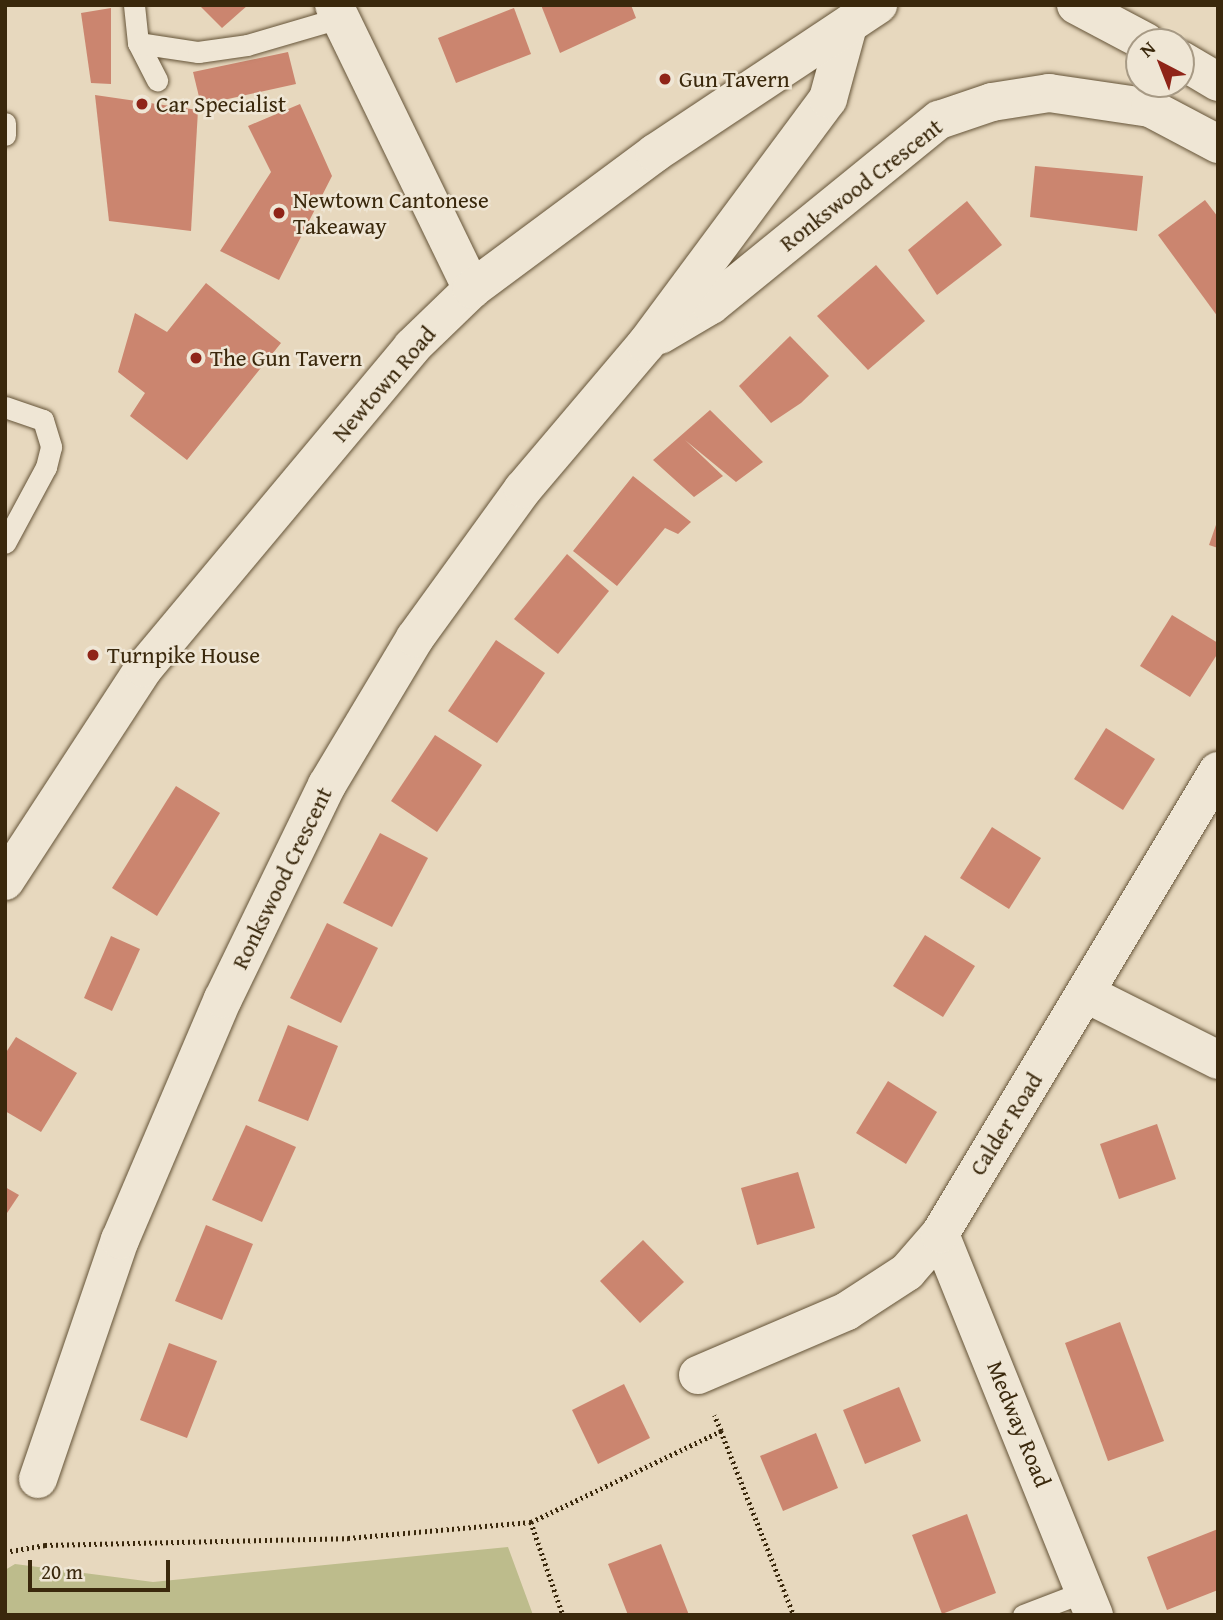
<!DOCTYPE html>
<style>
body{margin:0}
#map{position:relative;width:1223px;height:1620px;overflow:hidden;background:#e7d8be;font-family:"Gentium Book Plus",serif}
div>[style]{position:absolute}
.green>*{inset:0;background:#bdbc8c}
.building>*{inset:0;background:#cb856f}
.path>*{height:4.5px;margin-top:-2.25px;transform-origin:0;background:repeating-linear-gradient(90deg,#3a280c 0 2px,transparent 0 5.5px)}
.roads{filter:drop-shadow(0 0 2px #655438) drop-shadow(0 0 2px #655438)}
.lane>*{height:21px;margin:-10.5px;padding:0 10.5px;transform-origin:10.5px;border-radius:10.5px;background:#efe6d5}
.street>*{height:38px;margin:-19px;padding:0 19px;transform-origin:19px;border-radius:19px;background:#efe6d5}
.secondary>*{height:38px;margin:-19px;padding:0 19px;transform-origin:19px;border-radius:19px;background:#efe6d5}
.dots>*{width:19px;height:19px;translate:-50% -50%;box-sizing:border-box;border:4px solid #efe6d5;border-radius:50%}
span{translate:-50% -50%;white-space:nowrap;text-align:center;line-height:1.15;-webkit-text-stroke:5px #efe6d5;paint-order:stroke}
.poi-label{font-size:23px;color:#3a280c}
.left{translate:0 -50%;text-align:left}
.street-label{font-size:23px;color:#3a280c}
.frame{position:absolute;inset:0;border:7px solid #3a280c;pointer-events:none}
.north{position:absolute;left:1125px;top:28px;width:70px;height:70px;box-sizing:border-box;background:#efe6d5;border:2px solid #a79a85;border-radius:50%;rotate:318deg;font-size:19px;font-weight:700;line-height:28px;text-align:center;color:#3a280c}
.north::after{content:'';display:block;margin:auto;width:24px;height:32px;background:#8f2418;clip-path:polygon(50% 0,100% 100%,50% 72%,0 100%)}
.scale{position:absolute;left:28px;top:1560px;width:142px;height:32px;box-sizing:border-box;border:4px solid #3a280c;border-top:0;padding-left:9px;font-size:21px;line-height:24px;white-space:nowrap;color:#3a280c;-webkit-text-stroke:5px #efe6d5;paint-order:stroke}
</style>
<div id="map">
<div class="green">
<i style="clip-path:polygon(508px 1547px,533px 1615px,5px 1615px,5px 1570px,15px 1564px,153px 1582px)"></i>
</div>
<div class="building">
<i style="clip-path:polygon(199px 5px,248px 5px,222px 28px)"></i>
<i style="clip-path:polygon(541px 5px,631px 5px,636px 18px,560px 53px)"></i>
<i style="clip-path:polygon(111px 8px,111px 84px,91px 83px,81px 13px)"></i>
<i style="clip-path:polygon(514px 8px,531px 54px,456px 83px,438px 38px)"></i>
<i style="clip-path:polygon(288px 52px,296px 84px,201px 105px,193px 72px)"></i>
<i style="clip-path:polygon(95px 95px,198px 110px,191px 231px,109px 221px)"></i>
<i style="clip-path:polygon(300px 104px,332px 176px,279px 280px,220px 251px,271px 172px,248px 126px)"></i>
<i style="clip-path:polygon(1035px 166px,1143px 176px,1137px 231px,1030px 217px)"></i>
<i style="clip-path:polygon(1205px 200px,1218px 217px,1218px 317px,1158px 235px)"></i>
<i style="clip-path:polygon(967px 201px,1002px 245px,937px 295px,908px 250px)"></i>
<i style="clip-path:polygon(876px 265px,925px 321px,868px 370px,817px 316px)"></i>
<i style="clip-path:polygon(206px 283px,281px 343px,187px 460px,130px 416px,145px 393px,118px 372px,135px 313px,167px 332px)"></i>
<i style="clip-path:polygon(790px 336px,829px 376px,801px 403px,771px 423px,739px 386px)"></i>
<i style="clip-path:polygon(710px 410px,763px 462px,736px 482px,685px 440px,723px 476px,694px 497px,653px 460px)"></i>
<i style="clip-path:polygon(633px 476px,691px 522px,678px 534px,665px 528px,617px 586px,573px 551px)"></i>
<i style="clip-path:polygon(1217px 522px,1218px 522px,1218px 548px,1209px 545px)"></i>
<i style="clip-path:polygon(567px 554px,609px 591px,558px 654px,514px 619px)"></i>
<i style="clip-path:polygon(1172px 615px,1218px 643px,1218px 653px,1190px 697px,1140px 666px)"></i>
<i style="clip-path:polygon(496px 640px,545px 673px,497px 743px,448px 711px)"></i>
<i style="clip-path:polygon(1106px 728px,1155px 759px,1123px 810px,1074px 779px)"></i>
<i style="clip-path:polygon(435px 735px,482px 765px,437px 832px,391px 801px)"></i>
<i style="clip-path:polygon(176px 786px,220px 813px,157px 916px,112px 888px)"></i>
<i style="clip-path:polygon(992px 827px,1041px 858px,1009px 909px,960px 878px)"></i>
<i style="clip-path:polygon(380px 833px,428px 858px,392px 927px,343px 903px)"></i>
<i style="clip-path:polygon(327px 923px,378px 948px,341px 1023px,290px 998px)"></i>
<i style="clip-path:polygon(925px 935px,975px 966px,943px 1017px,893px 986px)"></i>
<i style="clip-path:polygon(111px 936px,140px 949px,112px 1011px,84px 998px)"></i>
<i style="clip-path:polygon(288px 1025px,338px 1046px,308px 1121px,258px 1101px)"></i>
<i style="clip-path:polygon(16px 1037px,77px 1073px,41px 1132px,5px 1111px,5px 1054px)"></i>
<i style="clip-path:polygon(888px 1081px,937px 1112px,906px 1164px,856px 1133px)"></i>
<i style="clip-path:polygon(1157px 1124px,1176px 1179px,1119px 1199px,1100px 1144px)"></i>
<i style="clip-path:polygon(246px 1125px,296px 1147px,262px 1222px,212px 1200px)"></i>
<i style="clip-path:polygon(798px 1172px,815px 1228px,757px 1245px,741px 1188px)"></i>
<i style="clip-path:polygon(5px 1187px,19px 1195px,5px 1216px)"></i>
<i style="clip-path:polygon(206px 1225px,253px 1244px,222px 1320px,175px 1301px)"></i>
<i style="clip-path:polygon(643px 1240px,684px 1282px,640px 1323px,600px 1281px)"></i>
<i style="clip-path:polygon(1120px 1322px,1164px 1441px,1108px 1461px,1065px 1343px)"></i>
<i style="clip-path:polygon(169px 1343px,217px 1361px,187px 1438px,140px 1420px)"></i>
<i style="clip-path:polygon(624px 1384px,650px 1438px,598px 1464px,572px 1410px)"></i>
<i style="clip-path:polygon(899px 1387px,921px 1441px,865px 1464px,843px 1410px)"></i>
<i style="clip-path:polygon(816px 1433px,838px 1488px,783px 1511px,760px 1456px)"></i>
<i style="clip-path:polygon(967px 1514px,996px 1593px,942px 1614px,912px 1535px)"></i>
<i style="clip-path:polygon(1218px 1529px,1218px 1590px,1167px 1610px,1147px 1557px)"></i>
<i style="clip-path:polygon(661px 1544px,689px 1615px,628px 1615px,608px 1564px)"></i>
</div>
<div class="path">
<i style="left:721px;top:1431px;width:198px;rotate:68.4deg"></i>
<i style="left:531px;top:1522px;width:98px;rotate:71deg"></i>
<i style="left:5px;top:1552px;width:41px;rotate:-9.9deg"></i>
<i style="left:45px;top:1545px;width:303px;rotate:-1.3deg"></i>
<i style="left:348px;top:1538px;width:184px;rotate:-5deg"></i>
<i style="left:531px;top:1522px;width:211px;rotate:-25.6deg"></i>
<i style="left:721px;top:1431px;width:17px;rotate:-114deg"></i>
</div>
<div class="roads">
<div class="lane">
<i style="left:134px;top:5px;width:38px;rotate:84deg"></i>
<i style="left:138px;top:43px;width:42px;rotate:62.8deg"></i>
<i style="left:138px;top:43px;width:61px;rotate:8.5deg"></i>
<i style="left:198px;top:52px;width:49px;rotate:-8.1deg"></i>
<i style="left:247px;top:45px;width:100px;rotate:-16.3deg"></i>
<i style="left:5px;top:123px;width:12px;rotate:90deg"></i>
<i style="left:5px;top:407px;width:40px;rotate:18.9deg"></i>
<i style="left:43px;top:420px;width:28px;rotate:73deg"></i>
<i style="left:51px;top:447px;width:21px;rotate:104deg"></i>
<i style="left:46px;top:467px;width:86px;rotate:118.3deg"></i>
<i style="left:1023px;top:1615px;width:67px;rotate:-20.9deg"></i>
</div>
<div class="street">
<i style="left:334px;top:5px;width:316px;rotate:64.1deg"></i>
<i style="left:1076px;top:5px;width:79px;rotate:27.9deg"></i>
<i style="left:1181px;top:60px;width:43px;rotate:30.7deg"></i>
<i style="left:660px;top:335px;width:59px;rotate:-30.5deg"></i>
<i style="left:711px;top:305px;width:294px;rotate:-39.1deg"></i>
<i style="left:939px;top:120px;width:56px;rotate:-18.8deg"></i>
<i style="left:992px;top:102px;width:58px;rotate:-9deg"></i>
<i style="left:1049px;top:93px;width:102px;rotate:8.4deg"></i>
<i style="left:1150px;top:108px;width:77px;rotate:27.9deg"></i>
<i style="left:1087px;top:994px;width:147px;rotate:26.7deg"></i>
<i style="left:940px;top:1234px;width:411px;rotate:68deg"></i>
<i style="left:698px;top:1375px;width:162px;rotate:-23.2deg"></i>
<i style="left:847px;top:1311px;width:72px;rotate:-33deg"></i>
<i style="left:907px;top:1272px;width:50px;rotate:-49deg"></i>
<i style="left:940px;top:1234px;width:540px;rotate:-59.02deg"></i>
<i style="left:38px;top:1479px;width:253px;rotate:-71.1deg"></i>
<i style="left:120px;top:1240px;width:262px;rotate:-66.9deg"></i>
<i style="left:223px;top:999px;width:238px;rotate:-64.1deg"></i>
<i style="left:327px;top:785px;width:171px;rotate:-59.1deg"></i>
<i style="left:415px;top:638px;width:184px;rotate:-54.1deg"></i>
<i style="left:523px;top:489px;width:190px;rotate:-49.7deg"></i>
<i style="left:646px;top:344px;width:305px;rotate:-53.4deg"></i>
<i style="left:828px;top:99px;width:76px;rotate:-74.7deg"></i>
</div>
<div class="secondary">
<i style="left:5px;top:881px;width:254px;rotate:-56.9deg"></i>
<i style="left:144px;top:668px;width:418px;rotate:-50.1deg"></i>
<i style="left:412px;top:347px;width:83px;rotate:-44deg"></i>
<i style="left:472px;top:289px;width:228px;rotate:-36.6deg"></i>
<i style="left:655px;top:153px;width:268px;rotate:-33.6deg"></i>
</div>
</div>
<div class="dots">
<i style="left:665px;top:79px;background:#8f2418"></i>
<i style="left:142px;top:104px;background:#8f2418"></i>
<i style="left:279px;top:213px;background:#8f2418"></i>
<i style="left:196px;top:358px;background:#8f2418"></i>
<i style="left:93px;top:655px;background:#8f2418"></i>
</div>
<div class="poi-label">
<span class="left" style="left:679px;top:79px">Gun Tavern</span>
<span class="left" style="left:156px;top:104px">Car Specialist</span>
<span class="left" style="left:293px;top:213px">Newtown Cantonese<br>Takeaway</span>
<span class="left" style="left:210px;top:358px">The Gun Tavern</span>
<span class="left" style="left:107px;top:655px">Turnpike House</span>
</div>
<div class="street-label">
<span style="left:861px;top:185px;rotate:-38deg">Ronkswood Crescent</span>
<span style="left:384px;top:384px;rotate:-49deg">Newtown Road</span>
<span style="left:282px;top:878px;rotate:-64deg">Ronkswood Crescent</span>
<span style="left:1006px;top:1124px;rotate:-58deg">Calder Road</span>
<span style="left:1019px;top:1424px;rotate:68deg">Medway Road</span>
</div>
<div class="frame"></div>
<div class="north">N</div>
<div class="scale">20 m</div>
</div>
